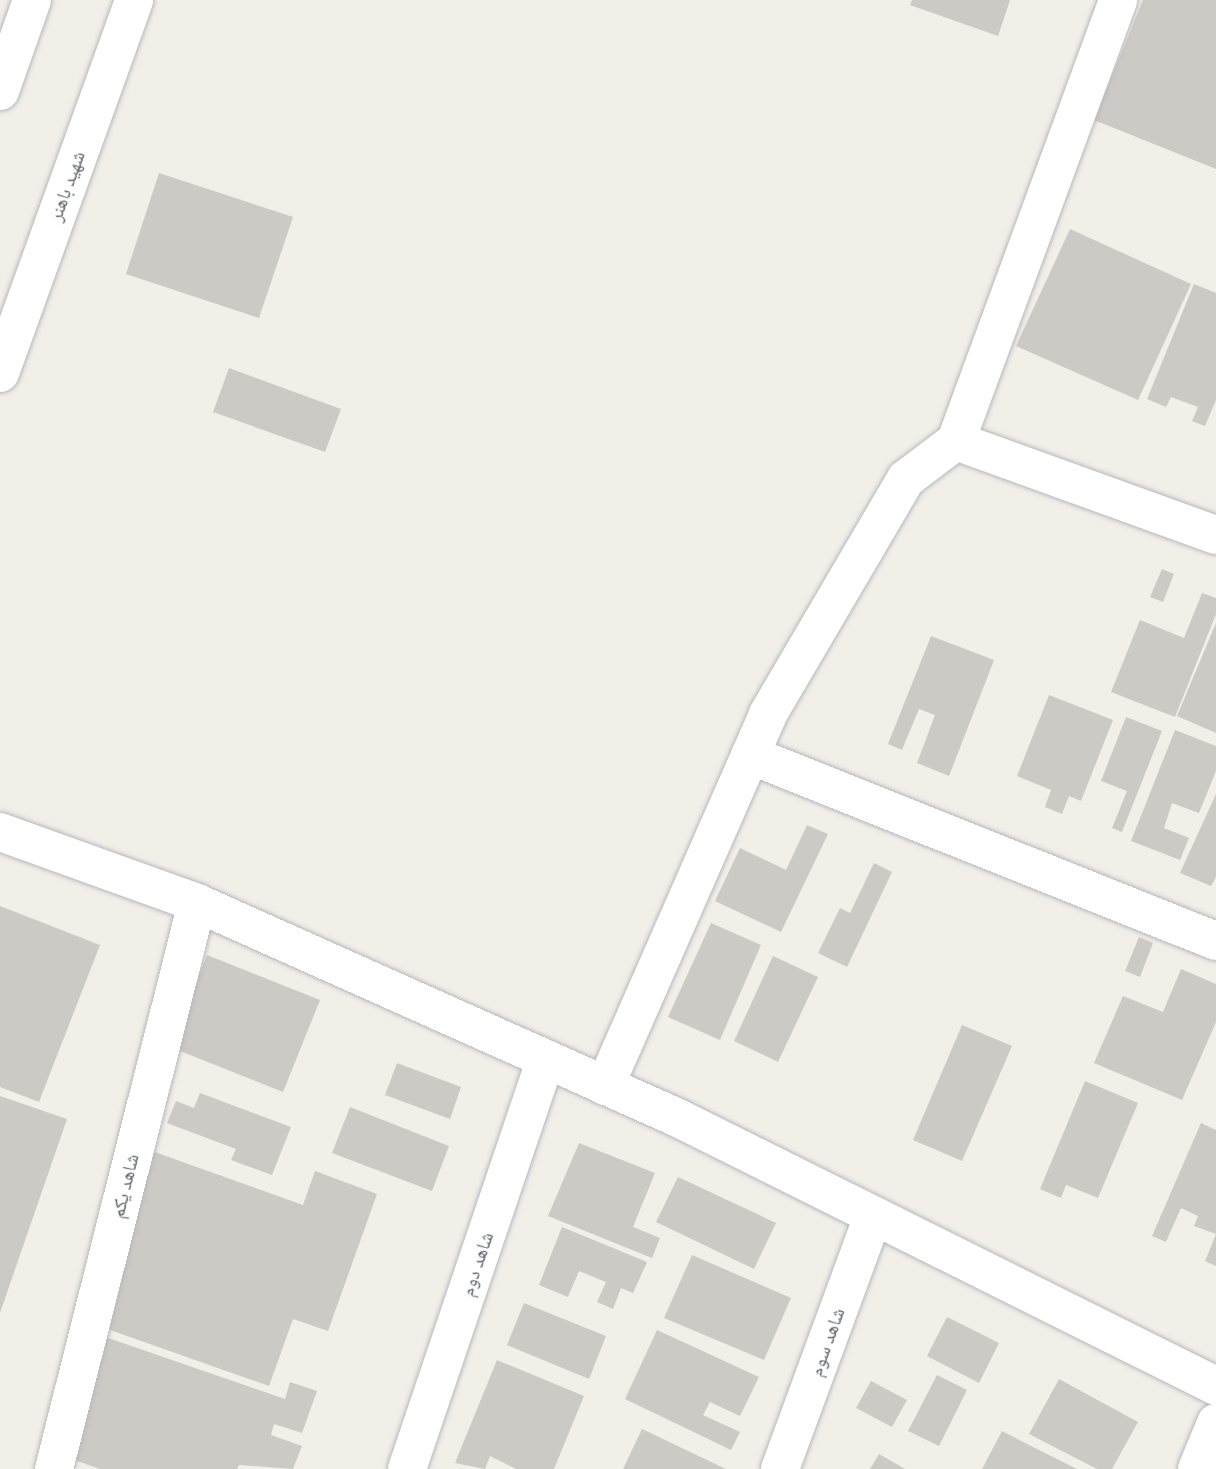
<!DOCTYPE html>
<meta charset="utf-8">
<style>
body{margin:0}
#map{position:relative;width:1216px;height:1469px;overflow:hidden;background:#f1efe8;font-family:Ubuntu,"Noto Naskh Arabic",sans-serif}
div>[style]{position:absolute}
.building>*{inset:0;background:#cccac5}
.roads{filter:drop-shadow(0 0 2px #b5b8bc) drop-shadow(0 0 2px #b5b8bc)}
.minor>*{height:38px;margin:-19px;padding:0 19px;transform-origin:19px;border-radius:19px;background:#fff}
.secondary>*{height:38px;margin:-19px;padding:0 19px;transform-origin:19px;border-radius:19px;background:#fff}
span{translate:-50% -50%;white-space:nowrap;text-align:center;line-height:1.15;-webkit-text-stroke:5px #fff;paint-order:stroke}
.street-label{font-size:19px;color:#5f6368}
</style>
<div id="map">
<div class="building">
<i style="clip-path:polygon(912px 0,1010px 0,998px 36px,910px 5px)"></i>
<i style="clip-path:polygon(1143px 0,1216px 0,1216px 169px,1094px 120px)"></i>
<i style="clip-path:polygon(159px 173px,293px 217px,259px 318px,126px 274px)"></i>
<i style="clip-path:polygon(1070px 229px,1191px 284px,1138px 400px,1016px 346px)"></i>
<i style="clip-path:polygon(1194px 284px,1216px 293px,1216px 400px,1205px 426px,1192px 421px,1198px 407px,1171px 397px,1166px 407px,1147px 399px)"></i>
<i style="clip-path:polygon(229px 368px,341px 409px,325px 452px,213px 412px)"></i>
<i style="clip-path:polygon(1162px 569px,1174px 574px,1163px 602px,1150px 597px)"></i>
<i style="clip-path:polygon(1202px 593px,1216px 598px,1216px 614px,1175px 717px,1111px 692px,1140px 620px,1184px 638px)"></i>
<i style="clip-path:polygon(1216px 623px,1216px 733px,1177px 716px)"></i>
<i style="clip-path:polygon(931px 636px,994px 660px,949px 776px,917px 763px,935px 715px,919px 709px,902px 750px,888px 744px)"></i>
<i style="clip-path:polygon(1049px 695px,1113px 720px,1081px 801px,1069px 796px,1062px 814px,1045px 807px,1051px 790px,1017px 776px)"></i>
<i style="clip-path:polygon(1126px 717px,1162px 731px,1122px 832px,1112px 828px,1127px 791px,1101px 781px)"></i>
<i style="clip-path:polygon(1175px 730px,1216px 746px,1216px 771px,1199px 813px,1172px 803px,1164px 828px,1189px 838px,1180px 860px,1131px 841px)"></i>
<i style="clip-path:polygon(1216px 794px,1216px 877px,1211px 886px,1180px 873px)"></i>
<i style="clip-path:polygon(807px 825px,828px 834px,781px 932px,715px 901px,740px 848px,786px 870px)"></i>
<i style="clip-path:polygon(874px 863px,892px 872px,847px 967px,818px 953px,840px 908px,850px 913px)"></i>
<i style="clip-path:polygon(0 906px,100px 945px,39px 1102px,0 1087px)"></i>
<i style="clip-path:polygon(711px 923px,761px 945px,720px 1040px,668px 1017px)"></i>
<i style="clip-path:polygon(1139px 937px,1153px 943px,1140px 977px,1125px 971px)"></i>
<i style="clip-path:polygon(207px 955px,320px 1000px,283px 1092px,170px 1047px)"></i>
<i style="clip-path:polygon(773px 956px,818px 977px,778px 1062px,734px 1041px)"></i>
<i style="clip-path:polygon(1181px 969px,1216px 984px,1216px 1022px,1182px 1100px,1094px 1063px,1123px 996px,1163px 1012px)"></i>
<i style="clip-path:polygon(962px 1025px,1012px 1046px,962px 1161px,913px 1140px)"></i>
<i style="clip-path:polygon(397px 1063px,461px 1087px,450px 1119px,385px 1095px)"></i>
<i style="clip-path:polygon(1085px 1081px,1138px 1103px,1098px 1198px,1066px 1185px,1061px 1198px,1040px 1189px)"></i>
<i style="clip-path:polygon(200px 1093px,291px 1127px,272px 1175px,231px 1160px,236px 1149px,167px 1123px,176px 1101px,194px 1108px)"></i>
<i style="clip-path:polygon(0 1096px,67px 1119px,0 1313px)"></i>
<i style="clip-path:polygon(350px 1107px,449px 1146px,432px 1191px,332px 1153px)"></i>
<i style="clip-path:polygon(1201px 1123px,1216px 1130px,1216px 1266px,1205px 1261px,1216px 1234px,1194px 1226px,1198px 1216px,1181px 1208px,1166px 1242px,1152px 1236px)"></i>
<i style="clip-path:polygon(579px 1143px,655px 1173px,633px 1227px,660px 1238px,652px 1258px,548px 1216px)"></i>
<i style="clip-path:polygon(138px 1146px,303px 1205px,315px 1171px,377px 1194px,328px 1331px,293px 1319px,269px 1386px,76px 1318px)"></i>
<i style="clip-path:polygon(678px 1177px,776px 1223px,754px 1269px,656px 1222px)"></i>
<i style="clip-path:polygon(562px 1227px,647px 1262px,633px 1293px,621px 1288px,613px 1309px,597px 1302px,606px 1282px,579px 1271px,568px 1297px,539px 1285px)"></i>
<i style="clip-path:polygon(692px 1255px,791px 1298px,764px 1360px,664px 1318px)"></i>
<i style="clip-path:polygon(524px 1303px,606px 1336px,589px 1379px,507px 1345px)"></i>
<i style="clip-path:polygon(947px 1317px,999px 1343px,979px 1383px,927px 1356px)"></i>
<i style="clip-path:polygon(85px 1330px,285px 1399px,290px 1382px,317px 1391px,302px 1433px,274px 1424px,271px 1435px,302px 1446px,293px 1469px,239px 1465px,237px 1469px,100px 1469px,43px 1449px)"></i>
<i style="clip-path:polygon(657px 1330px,759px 1377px,740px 1416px,710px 1402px,703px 1415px,740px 1432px,731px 1450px,625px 1399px)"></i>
<i style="clip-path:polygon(497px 1360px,584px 1396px,554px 1469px,516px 1469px,490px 1456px,485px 1469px,455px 1463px)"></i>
<i style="clip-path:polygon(937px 1375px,967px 1390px,939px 1446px,908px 1431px)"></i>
<i style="clip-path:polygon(1059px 1379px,1138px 1422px,1112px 1469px,1097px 1469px,1029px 1434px)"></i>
<i style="clip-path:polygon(871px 1381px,907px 1400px,892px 1427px,856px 1408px)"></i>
<i style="clip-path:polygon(642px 1429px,726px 1469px,623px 1469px)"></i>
<i style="clip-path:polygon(1002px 1431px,1031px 1446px,1077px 1469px,982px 1469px)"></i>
<i style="clip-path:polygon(879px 1454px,905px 1469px,870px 1469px)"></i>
</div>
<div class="roads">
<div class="minor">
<i style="left:956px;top:441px;width:276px;rotate:19.9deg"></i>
<i style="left:750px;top:755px;width:502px;rotate:21.76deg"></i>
<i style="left:0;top:832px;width:209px;rotate:19.8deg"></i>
<i style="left:197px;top:903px;width:527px;rotate:24.08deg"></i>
<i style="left:678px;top:1118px;width:601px;rotate:26.48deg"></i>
<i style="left:605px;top:1086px;width:406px;rotate:-66.3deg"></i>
<i style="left:768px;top:714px;width:273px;rotate:-59.6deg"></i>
<i style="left:906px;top:479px;width:63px;rotate:-37.2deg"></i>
<i style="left:956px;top:441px;width:470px;rotate:-69.8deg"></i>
<i style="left:54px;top:1469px;width:584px;rotate:-75.82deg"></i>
<i style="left:407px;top:1469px;width:433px;rotate:-71.3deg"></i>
<i style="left:780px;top:1469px;width:270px;rotate:-69.8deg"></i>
<i style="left:1197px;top:1469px;width:50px;rotate:-67.6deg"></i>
</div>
<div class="secondary">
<i style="left:0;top:91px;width:96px;rotate:-70.6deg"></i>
<i style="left:0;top:373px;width:396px;rotate:-70.2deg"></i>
</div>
</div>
<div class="street-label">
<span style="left:67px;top:186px;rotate:-70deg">شهید باهنر</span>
<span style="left:125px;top:1186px;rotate:-76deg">شاهد یکم</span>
<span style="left:477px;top:1264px;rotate:-71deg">شاهد دوم</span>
<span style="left:827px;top:1342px;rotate:-70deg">شاهد سوم</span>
</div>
</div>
